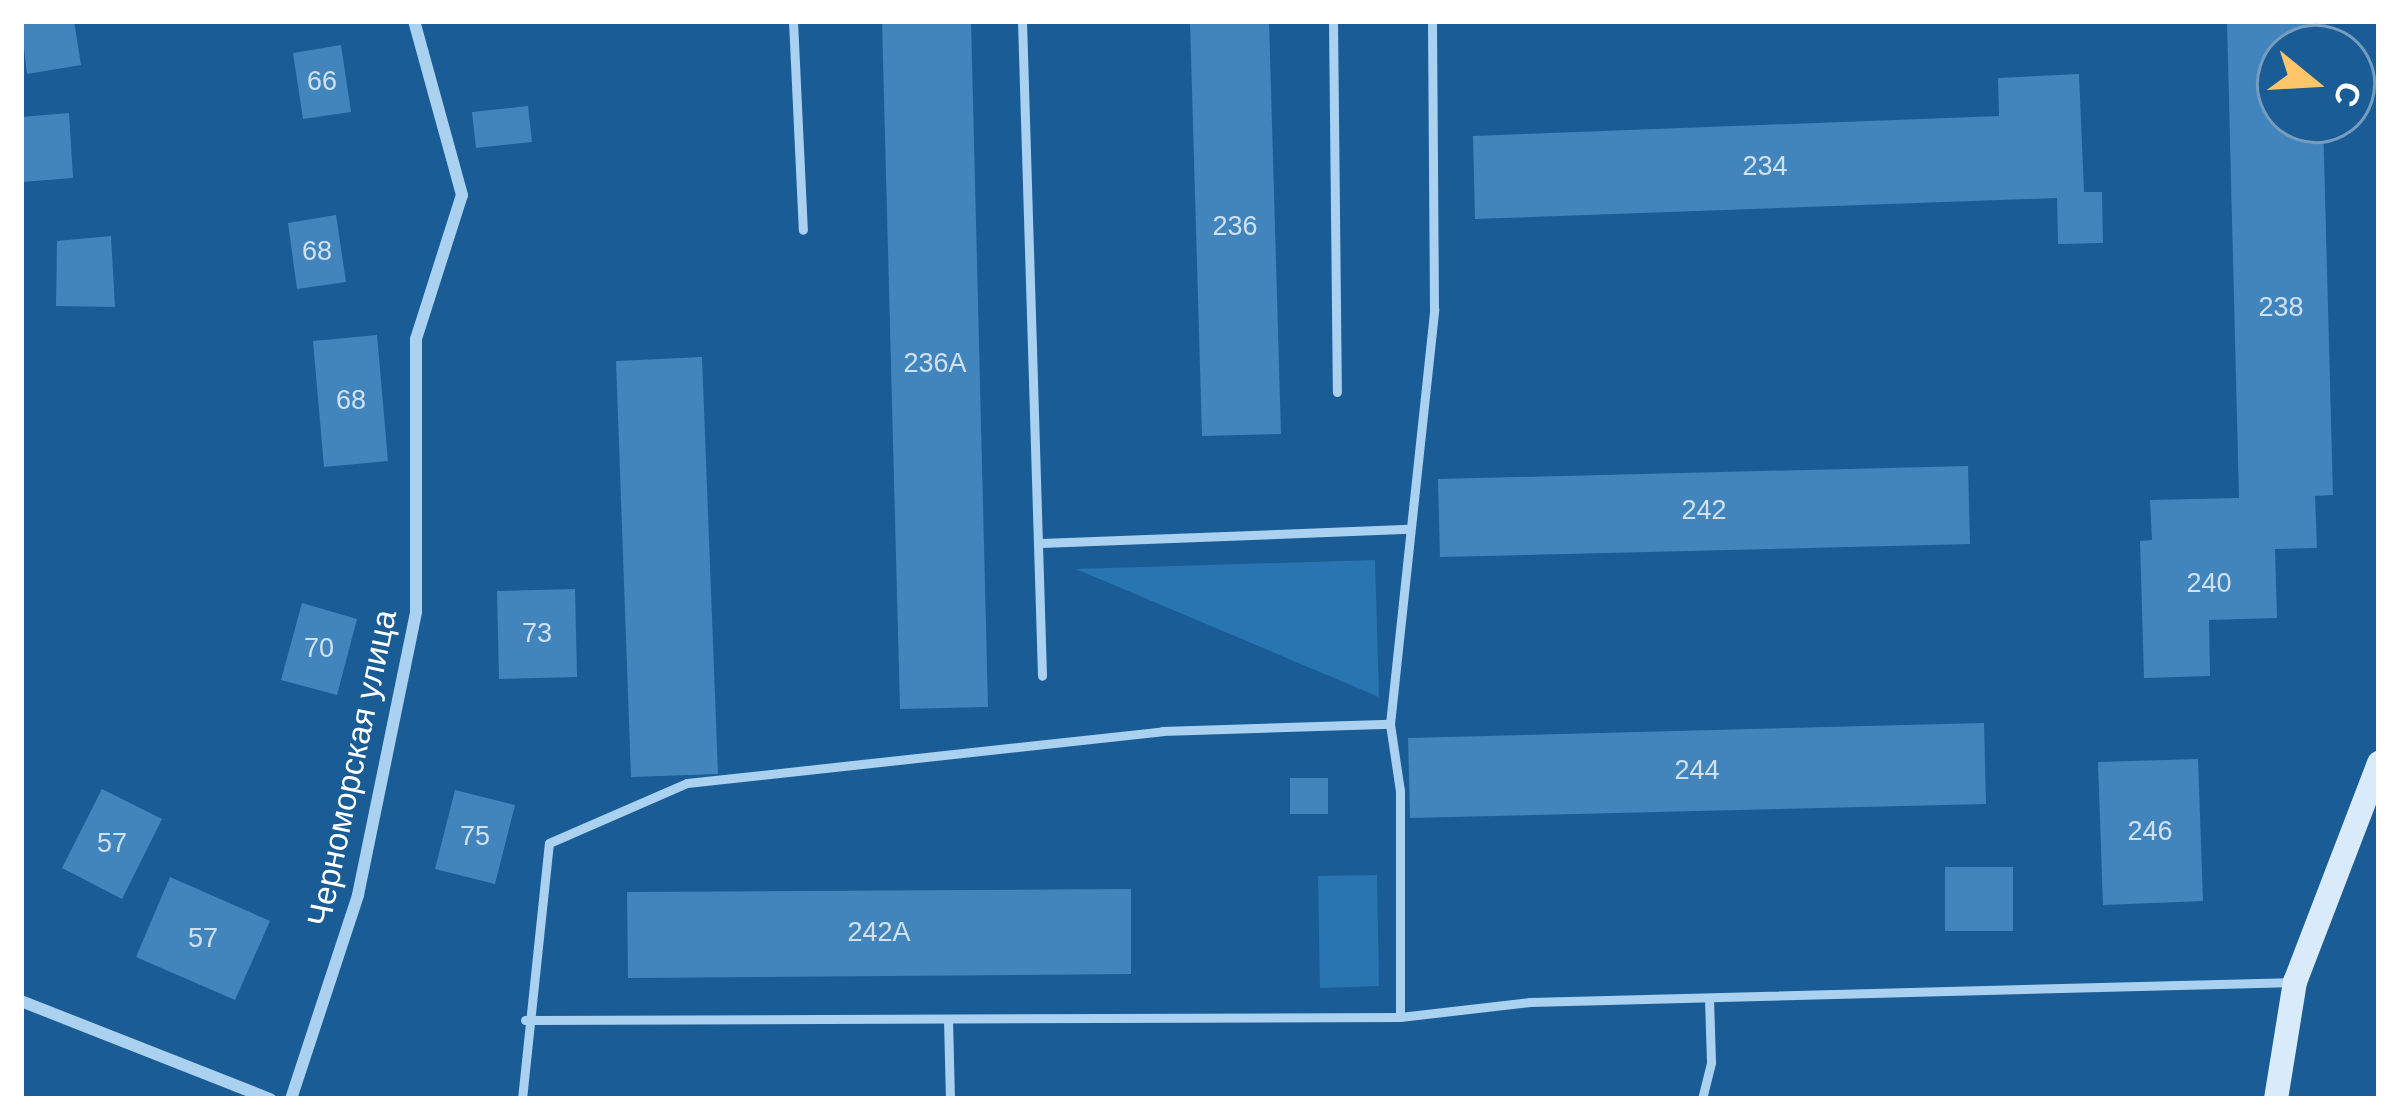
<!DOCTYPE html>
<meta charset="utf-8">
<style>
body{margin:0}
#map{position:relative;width:2400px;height:1120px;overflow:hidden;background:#1a5c95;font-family:Helvetica,sans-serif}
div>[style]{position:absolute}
.green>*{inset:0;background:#2975b1}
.building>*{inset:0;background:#4285bc}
.lane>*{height:9px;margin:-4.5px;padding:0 4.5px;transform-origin:4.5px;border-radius:4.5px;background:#abd1f0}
.street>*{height:12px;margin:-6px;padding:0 6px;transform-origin:6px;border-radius:6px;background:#abd1f0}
.secondary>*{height:24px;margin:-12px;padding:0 12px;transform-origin:12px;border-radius:12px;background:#d9ebfb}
span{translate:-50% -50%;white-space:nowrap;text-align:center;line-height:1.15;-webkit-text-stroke:9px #1a5c95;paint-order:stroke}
.number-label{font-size:27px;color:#d0e0ee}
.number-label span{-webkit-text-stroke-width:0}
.street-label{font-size:33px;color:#fff}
.frame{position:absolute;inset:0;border:24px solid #fff;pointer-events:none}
.north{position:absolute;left:2256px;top:24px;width:120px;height:120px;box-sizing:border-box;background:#1a5c95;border:3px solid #769dbf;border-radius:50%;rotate:108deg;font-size:33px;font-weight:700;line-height:48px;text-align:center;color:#fff}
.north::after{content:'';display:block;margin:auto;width:42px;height:54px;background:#ffc56a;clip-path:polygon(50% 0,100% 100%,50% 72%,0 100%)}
</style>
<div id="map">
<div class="green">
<i style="clip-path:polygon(1375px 560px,1379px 697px,1076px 569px)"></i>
<i style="clip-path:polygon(1377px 875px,1379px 986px,1320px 988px,1318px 876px)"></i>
</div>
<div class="building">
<i style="clip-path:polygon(21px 21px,74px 21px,81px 65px,27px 74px)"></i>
<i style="clip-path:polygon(882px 21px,971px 21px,988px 707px,900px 709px)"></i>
<i style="clip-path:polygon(1190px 21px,1269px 21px,1281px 434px,1202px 436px)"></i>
<i style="clip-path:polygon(2227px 21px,2321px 21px,2321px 48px,2280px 48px,2280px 120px,2323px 120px,2333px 495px,2315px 496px,2317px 548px,2275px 549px,2277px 618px,2209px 620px,2210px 676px,2144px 678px,2140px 541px,2152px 540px,2150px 500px,2239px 498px)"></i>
<i style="clip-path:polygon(341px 45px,351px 112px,303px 119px,293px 53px)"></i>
<i style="clip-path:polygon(2079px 74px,2084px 192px,2102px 192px,2103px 243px,2058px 244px,2057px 198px,1475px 219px,1473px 136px,1999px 116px,1998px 78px)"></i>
<i style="clip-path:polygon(528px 106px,532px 142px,476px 148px,472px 112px)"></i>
<i style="clip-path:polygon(69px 113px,73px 178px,21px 182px,21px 117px)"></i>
<i style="clip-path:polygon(336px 215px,346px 282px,297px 289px,288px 223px)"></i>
<i style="clip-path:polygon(111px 236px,115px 307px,56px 306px,57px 241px)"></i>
<i style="clip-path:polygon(377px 335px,388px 461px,324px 467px,313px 341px)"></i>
<i style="clip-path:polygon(702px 357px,718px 774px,631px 777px,616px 361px)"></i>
<i style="clip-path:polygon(1968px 466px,1970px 544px,1440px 557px,1438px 479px)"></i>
<i style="clip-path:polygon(575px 589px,577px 677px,499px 679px,497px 591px)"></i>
<i style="clip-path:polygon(302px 603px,357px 619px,337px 695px,281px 680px)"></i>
<i style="clip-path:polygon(1984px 723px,1986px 804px,1410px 818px,1408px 738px)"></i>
<i style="clip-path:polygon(2198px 759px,2203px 901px,2103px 905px,2098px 762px)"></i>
<i style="clip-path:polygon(1290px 778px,1328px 778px,1328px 814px,1290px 814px)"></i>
<i style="clip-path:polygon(102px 789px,162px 819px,122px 899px,62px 868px)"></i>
<i style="clip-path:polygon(455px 790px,515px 805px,495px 884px,435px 869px)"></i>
<i style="clip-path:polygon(1945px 867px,2013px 867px,2013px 931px,1945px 931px)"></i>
<i style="clip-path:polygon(170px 877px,270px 921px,235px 1000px,136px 957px)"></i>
<i style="clip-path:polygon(1131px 889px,1131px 974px,628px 978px,627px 892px)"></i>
</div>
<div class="lane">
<i style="left:793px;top:21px;width:209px;rotate:87.3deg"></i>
<i style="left:1022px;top:21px;width:655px;rotate:88.25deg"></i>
<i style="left:1333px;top:21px;width:371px;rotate:89.4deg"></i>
<i style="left:1041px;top:543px;width:369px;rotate:-2.2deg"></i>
<i style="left:1400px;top:1017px;width:226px;rotate:-90deg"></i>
<i style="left:1400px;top:791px;width:68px;rotate:-98.5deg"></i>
<i style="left:1390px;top:724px;width:417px;rotate:-83.9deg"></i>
<i style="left:1434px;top:309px;width:288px;rotate:-90.4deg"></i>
<i style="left:948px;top:1019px;width:80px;rotate:88.6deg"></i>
<i style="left:525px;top:1020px;width:875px;rotate:-0.2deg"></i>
<i style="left:1400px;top:1017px;width:131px;rotate:-6.6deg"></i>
<i style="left:1530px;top:1002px;width:764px;rotate:-1.5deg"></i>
<i style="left:522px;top:1099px;width:257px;rotate:-84deg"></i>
<i style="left:549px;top:843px;width:150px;rotate:-23.5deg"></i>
<i style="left:687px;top:783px;width:478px;rotate:-6.2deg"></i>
<i style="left:1162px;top:731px;width:228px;rotate:-1.8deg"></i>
<i style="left:1702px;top:1099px;width:38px;rotate:-76deg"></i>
<i style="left:1711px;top:1062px;width:64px;rotate:-91.8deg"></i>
</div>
<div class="street">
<i style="left:21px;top:1001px;width:268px;rotate:21.5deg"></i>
<i style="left:291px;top:1099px;width:215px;rotate:-71.8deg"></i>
<i style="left:358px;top:895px;width:289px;rotate:-78.4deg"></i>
<i style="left:416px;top:612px;width:273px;rotate:-90deg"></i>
<i style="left:416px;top:339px;width:151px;rotate:-72.3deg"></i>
<i style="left:462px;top:195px;width:180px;rotate:-105.4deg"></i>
</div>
<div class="secondary">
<i style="left:2276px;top:1099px;width:119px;rotate:-80.8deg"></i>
<i style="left:2295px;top:982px;width:235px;rotate:-69deg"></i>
</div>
<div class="number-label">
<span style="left:322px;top:82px">66</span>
<span style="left:1765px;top:167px">234</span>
<span style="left:1235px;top:227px">236</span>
<span style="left:317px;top:252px">68</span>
<span style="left:2281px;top:308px">238</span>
<span style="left:935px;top:364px">236А</span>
<span style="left:351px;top:401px">68</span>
<span style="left:1704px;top:511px">242</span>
<span style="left:2209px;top:584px">240</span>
<span style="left:537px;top:634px">73</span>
<span style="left:319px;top:649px">70</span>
<span style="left:1697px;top:771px">244</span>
<span style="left:2150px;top:832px">246</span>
<span style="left:475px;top:837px">75</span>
<span style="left:112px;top:844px">57</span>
<span style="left:879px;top:933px">242А</span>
<span style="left:203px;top:939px">57</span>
</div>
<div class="street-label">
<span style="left:352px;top:768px;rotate:-78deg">Черноморская улица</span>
</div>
<div class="frame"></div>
<div class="north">С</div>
</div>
